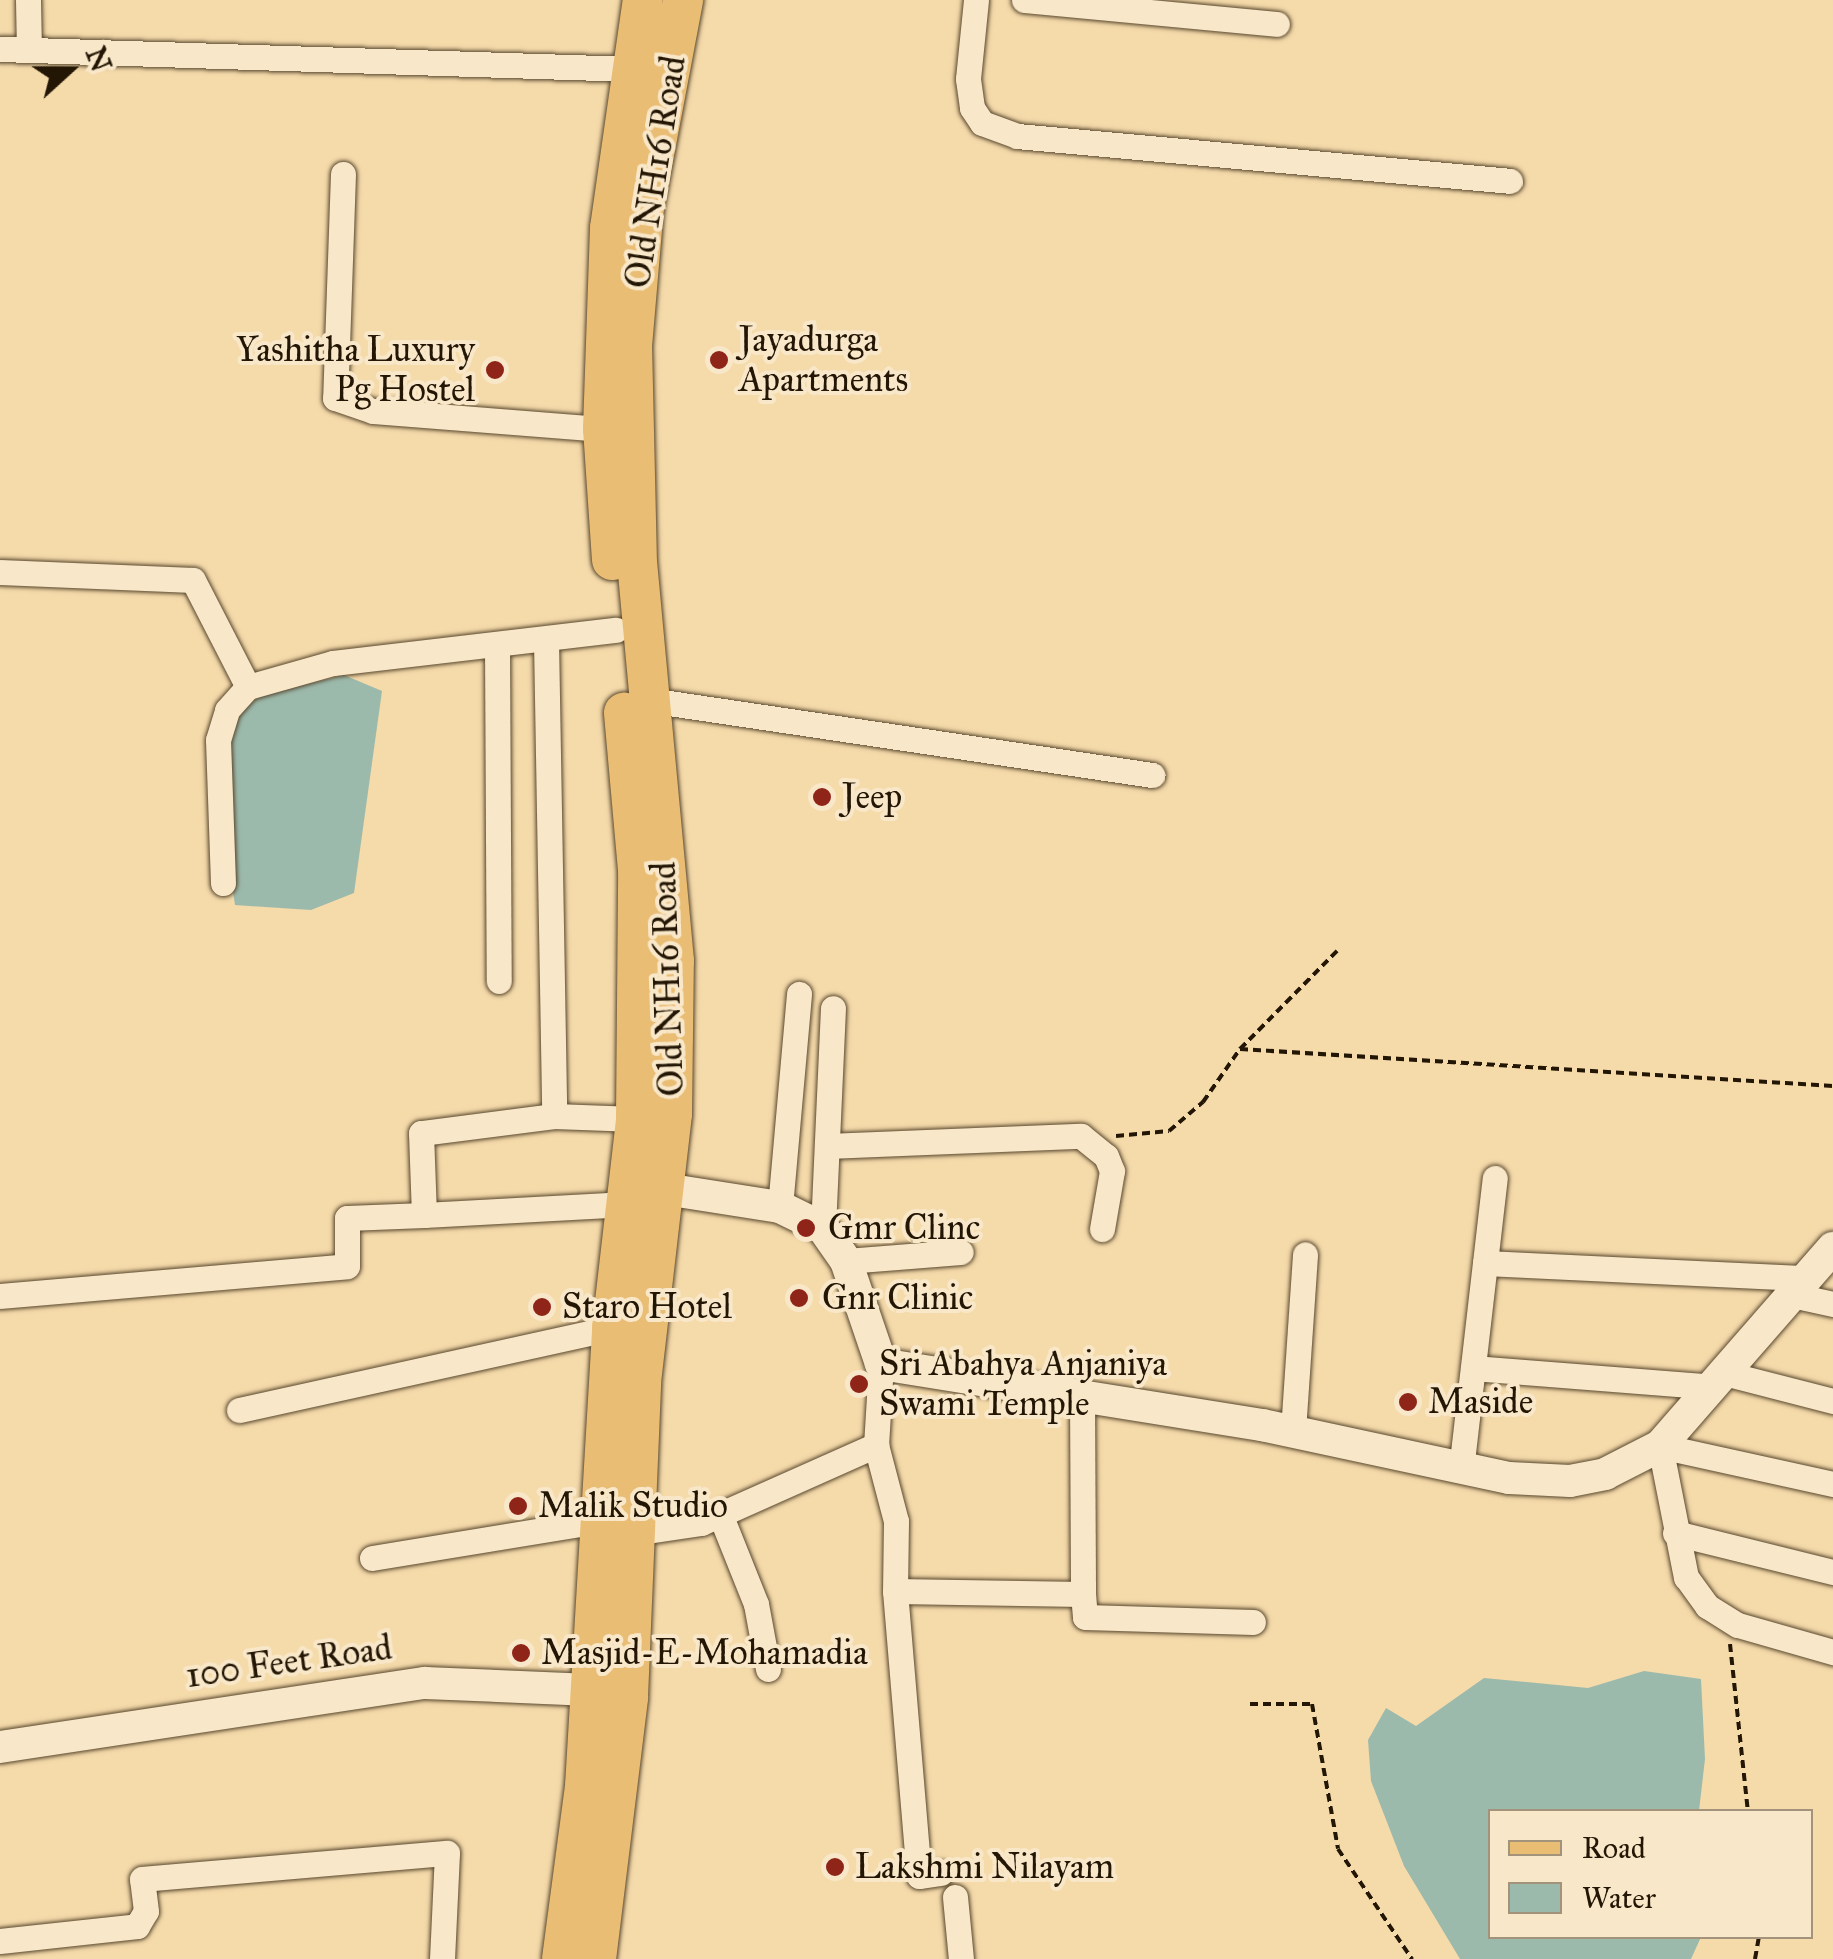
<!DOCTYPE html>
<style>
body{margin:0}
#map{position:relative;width:1833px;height:1959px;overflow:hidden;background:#f5daaa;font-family:"IM FELL Great Primer",serif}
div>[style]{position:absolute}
.water>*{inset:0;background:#9cbaac}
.path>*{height:4px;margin-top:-2px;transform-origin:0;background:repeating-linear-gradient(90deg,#231605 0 8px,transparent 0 13px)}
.roads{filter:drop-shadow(0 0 2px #58472e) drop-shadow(0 0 2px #58472e)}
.minor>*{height:25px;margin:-12.5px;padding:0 12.5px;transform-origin:12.5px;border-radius:12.5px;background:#f8e7c8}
.tertiary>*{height:32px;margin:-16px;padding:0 16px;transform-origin:16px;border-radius:16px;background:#f8e7c8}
.primary>*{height:40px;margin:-20px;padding:0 20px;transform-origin:20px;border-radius:20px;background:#eabd75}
.dots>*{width:28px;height:28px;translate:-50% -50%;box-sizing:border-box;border:5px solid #f8e7c8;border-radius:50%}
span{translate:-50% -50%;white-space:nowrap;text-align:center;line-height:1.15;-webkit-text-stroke:8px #f8e7c8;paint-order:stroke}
.street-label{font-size:35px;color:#231605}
.poi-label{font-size:35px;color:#231605}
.left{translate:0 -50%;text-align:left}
.right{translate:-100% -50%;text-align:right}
.legend{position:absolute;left:1488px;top:1809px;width:325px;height:130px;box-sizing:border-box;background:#f8e7c8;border:2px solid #a3937a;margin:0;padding:12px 18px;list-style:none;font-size:30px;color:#231605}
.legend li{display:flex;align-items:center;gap:20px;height:50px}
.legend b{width:50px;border:2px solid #a3937a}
.north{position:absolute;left:20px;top:20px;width:100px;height:100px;-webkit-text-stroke:8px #f8e7c8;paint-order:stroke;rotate:69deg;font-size:28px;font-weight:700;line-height:40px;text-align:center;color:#231605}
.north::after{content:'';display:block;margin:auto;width:35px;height:45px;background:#231605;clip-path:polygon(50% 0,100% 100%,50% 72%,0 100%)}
</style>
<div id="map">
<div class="water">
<i style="clip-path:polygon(344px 675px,382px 691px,354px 893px,311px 910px,235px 905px,229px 866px,229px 728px,242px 708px,263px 695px)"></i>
<i style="clip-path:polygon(1644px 1671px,1701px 1679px,1705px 1759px,1699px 1811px,1490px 1812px,1490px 1936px,1701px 1937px,1691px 1959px,1460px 1959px,1404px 1866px,1371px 1781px,1368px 1740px,1386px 1708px,1416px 1726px,1484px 1678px,1588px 1688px)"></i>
</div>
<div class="path">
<i style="left:1240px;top:1049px;width:594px;rotate:3.57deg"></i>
<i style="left:1116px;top:1136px;width:53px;rotate:-5.4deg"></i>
<i style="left:1169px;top:1131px;width:45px;rotate:-40.5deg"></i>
<i style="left:1203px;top:1102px;width:65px;rotate:-55.1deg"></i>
<i style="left:1240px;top:1049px;width:138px;rotate:-45.3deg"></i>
<i style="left:1730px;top:1644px;width:169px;rotate:83.9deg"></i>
<i style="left:1250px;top:1704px;width:62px"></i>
<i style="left:1312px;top:1704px;width:147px;rotate:79.8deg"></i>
<i style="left:1338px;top:1849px;width:133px;rotate:56.1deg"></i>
<i style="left:1755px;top:1959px;width:23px;rotate:-80deg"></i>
</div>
<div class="roads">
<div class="minor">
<i style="left:28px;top:0;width:50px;rotate:88.9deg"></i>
<i style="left:976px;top:0;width:79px;rotate:95.8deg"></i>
<i style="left:968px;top:79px;width:29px;rotate:82deg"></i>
<i style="left:972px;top:108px;width:18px;rotate:56deg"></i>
<i style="left:982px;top:123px;width:37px;rotate:20deg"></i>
<i style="left:1017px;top:136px;width:495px;rotate:5.2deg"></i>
<i style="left:1024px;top:0;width:254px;rotate:5.4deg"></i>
<i style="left:0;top:49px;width:633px;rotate:1.81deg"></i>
<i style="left:343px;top:174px;width:224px;rotate:92deg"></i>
<i style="left:335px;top:398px;width:40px;rotate:18.9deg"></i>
<i style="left:373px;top:411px;width:231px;rotate:4.5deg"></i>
<i style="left:0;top:572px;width:193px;rotate:2.4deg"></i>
<i style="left:193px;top:580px;width:120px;rotate:62.8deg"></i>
<i style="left:546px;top:640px;width:476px;rotate:89deg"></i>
<i style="left:554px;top:1116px;width:134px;rotate:172.7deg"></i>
<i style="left:421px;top:1133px;width:82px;rotate:87.9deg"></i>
<i style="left:424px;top:1215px;width:203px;rotate:-3.1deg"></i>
<i style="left:497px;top:646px;width:335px;rotate:89.7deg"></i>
<i style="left:649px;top:700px;width:509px;rotate:8.48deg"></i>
<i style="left:223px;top:883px;width:143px;rotate:-92deg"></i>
<i style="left:218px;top:740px;width:31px;rotate:-73deg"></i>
<i style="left:227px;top:710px;width:31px;rotate:-48deg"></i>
<i style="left:248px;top:687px;width:88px;rotate:-15.8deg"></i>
<i style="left:333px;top:663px;width:285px;rotate:-6.7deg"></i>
<i style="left:554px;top:1116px;width:82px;rotate:2.1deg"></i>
<i style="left:827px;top:1146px;width:254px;rotate:-2.3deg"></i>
<i style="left:1081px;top:1136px;width:32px;rotate:39deg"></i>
<i style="left:1106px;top:1156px;width:16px;rotate:68deg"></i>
<i style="left:1112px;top:1171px;width:59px;rotate:99.8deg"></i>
<i style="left:780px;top:1207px;width:214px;rotate:-84.9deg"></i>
<i style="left:823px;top:1228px;width:220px;rotate:-87.4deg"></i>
<i style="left:846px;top:1261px;width:115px;rotate:-4.5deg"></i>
<i style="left:1485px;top:1263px;width:322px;rotate:2.7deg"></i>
<i style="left:1792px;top:1295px;width:42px;rotate:12.4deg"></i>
<i style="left:0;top:1296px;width:348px;rotate:-4.9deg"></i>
<i style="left:347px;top:1266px;width:48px;rotate:-90deg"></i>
<i style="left:347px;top:1218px;width:77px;rotate:-2.2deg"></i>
<i style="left:881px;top:1364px;width:81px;rotate:93.5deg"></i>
<i style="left:876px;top:1445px;width:79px;rotate:75.3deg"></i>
<i style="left:896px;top:1521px;width:70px;rotate:90.8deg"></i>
<i style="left:895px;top:1591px;width:286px;rotate:85.2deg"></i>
<i style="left:919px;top:1876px;width:22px;rotate:-8deg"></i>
<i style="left:1473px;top:1368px;width:240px;rotate:4.5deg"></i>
<i style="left:1724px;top:1373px;width:113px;rotate:14.4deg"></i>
<i style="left:1082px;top:1395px;width:199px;rotate:89.7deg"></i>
<i style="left:239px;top:1410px;width:382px;rotate:-12.4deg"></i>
<i style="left:1293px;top:1431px;width:177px;rotate:-86.1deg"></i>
<i style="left:1461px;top:1470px;width:294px;rotate:-83.4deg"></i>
<i style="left:1833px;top:1484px;width:177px;rotate:-167.6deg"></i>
<i style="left:1660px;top:1446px;width:134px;rotate:78.8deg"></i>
<i style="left:1686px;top:1577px;width:36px;rotate:54deg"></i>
<i style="left:1707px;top:1606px;width:36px;rotate:32deg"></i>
<i style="left:1738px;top:1625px;width:99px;rotate:15.9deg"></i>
<i style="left:720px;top:1514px;width:97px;rotate:68.2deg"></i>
<i style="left:756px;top:1604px;width:66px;rotate:79.5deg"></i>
<i style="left:634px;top:1533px;width:68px;rotate:-8.5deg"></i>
<i style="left:701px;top:1523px;width:192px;rotate:-24deg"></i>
<i style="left:1675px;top:1533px;width:163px;rotate:13.9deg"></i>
<i style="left:372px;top:1558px;width:211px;rotate:-9.3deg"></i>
<i style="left:580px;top:1524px;width:25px;rotate:9deg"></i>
<i style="left:895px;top:1591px;width:188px;rotate:0.9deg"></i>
<i style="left:1083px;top:1594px;width:23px;rotate:85deg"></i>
<i style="left:1085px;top:1617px;width:168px;rotate:1.7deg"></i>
<i style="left:955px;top:1897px;width:62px;rotate:84.5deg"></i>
<i style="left:0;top:1941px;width:138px;rotate:-6.2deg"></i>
<i style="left:137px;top:1926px;width:17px;rotate:-59deg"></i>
<i style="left:146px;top:1911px;width:32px;rotate:-97deg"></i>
<i style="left:142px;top:1879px;width:306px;rotate:-4.9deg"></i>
<i style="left:447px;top:1853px;width:106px;rotate:92.7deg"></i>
</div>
<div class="tertiary">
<i style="left:665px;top:1189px;width:116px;rotate:8.9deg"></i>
<i style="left:780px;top:1207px;width:48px;rotate:26deg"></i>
<i style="left:823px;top:1228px;width:40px;rotate:55.1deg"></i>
<i style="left:846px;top:1261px;width:109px;rotate:71.2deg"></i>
<i style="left:881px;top:1364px;width:386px;rotate:9.1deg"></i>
<i style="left:1262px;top:1425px;width:253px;rotate:12.1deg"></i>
<i style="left:1509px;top:1478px;width:61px;rotate:2.8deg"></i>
<i style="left:1570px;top:1481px;width:36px;rotate:-11deg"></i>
<i style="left:1605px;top:1474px;width:62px;rotate:-27deg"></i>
<i style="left:1660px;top:1446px;width:263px;rotate:-48.9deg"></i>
<i style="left:0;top:1747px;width:430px;rotate:-8.6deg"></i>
<i style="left:425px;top:1683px;width:166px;rotate:2.4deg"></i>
</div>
<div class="primary">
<i style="left:612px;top:560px;width:131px;rotate:-93.9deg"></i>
<i style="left:603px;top:429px;width:201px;rotate:-88deg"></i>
<i style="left:610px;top:228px;width:230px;rotate:-81.8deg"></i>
<i style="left:562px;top:1959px;width:174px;rotate:-82.4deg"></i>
<i style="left:585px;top:1787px;width:460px;rotate:-86.6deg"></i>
<i style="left:612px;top:1328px;width:210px;rotate:-83.4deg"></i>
<i style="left:636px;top:1119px;width:249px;rotate:-89.5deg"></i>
<i style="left:638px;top:870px;width:158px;rotate:-95.1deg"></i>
<i style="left:596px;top:1959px;width:264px;rotate:-83deg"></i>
<i style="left:628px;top:1697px;width:315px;rotate:-87.6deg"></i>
<i style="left:641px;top:1382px;width:270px;rotate:-83.4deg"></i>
<i style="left:672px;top:1114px;width:153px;rotate:-89.3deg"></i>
<i style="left:674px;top:961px;width:398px;rotate:-95.3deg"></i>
<i style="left:637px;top:565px;width:219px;rotate:-91.3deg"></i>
<i style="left:632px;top:346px;width:140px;rotate:-85.1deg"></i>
<i style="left:644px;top:207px;width:211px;rotate:-79.3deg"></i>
</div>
</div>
<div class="dots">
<i style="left:719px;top:360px;background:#8f2418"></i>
<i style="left:495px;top:370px;background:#8f2418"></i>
<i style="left:822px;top:797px;background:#8f2418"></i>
<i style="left:806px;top:1228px;background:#8f2418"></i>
<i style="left:799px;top:1298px;background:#8f2418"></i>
<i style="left:542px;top:1307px;background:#8f2418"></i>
<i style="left:859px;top:1384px;background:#8f2418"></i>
<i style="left:1408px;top:1402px;background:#8f2418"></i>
<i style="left:518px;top:1506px;background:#8f2418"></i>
<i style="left:521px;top:1653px;background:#8f2418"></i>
<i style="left:835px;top:1867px;background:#8f2418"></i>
</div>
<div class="street-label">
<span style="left:656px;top:172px;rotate:-81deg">Old NH16 Road</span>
<span style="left:668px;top:979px;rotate:-92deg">Old NH16 Road</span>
<span style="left:289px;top:1662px;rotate:-8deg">100 Feet Road</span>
</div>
<div class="poi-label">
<span class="left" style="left:739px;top:360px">Jayadurga<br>Apartments</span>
<span class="right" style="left:475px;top:370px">Yashitha Luxury<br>Pg Hostel</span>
<span class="left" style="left:842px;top:797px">Jeep</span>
<span class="left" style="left:828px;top:1228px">Gmr Clinc</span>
<span class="left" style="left:822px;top:1298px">Gnr Clinic</span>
<span class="left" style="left:562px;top:1307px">Staro Hotel</span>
<span class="left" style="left:879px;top:1384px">Sri Abahya Anjaniya<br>Swami Temple</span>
<span class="left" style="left:1428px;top:1402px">Maside</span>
<span class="left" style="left:538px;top:1506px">Malik Studio</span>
<span class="left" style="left:541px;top:1653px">Masjid-E-Mohamadia</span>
<span class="left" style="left:855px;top:1867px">Lakshmi Nilayam</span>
</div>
<ul class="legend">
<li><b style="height:12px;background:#eabd75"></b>Road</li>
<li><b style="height:28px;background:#9cbaac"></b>Water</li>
</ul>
<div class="north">N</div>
</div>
